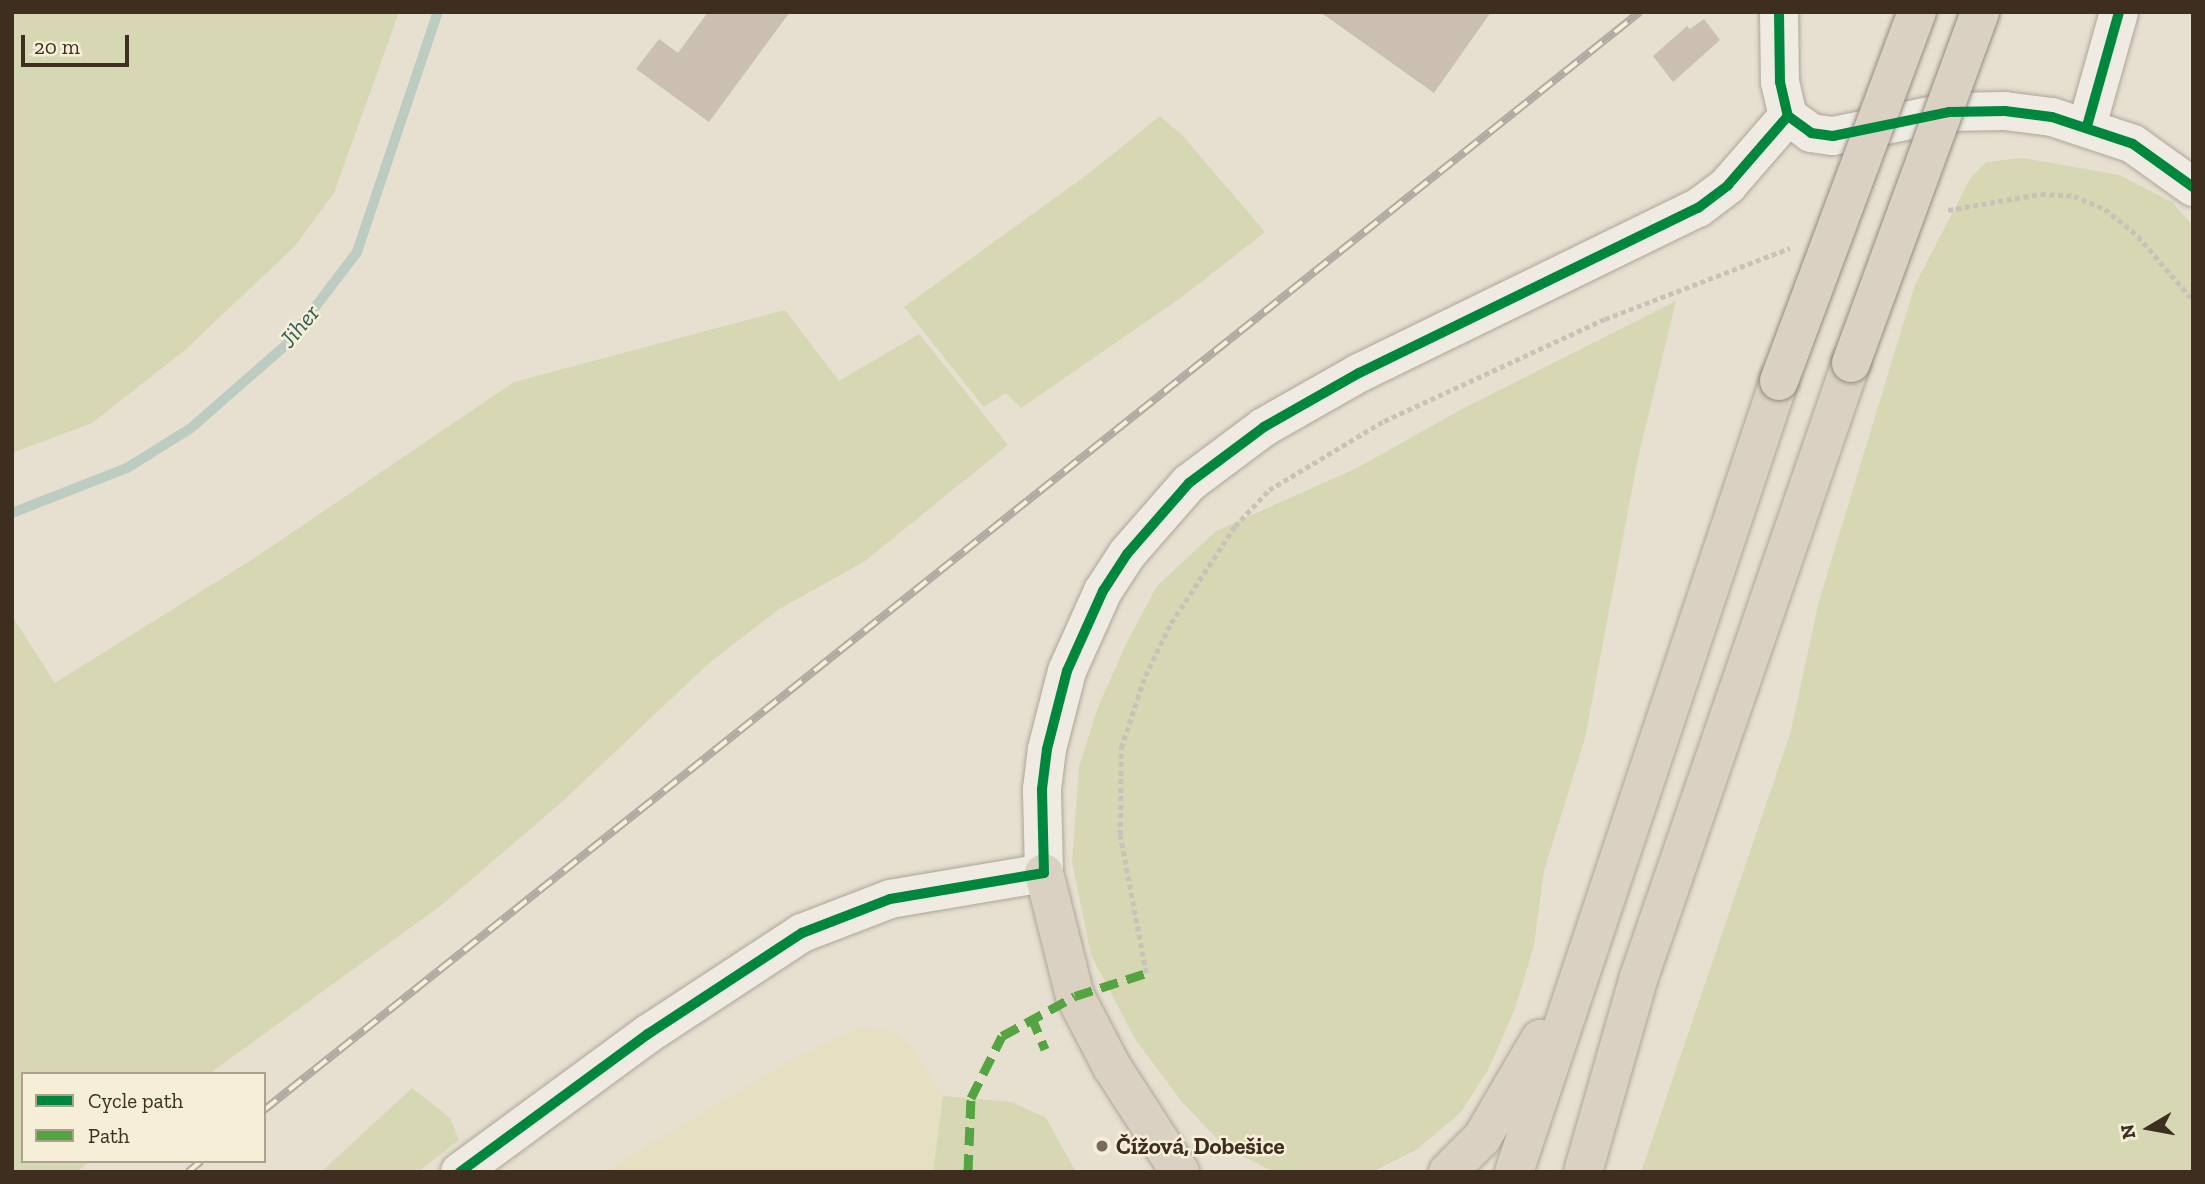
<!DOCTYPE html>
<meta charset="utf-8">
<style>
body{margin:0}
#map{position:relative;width:2205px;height:1184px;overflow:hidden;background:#e7e0d1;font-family:"Zilla Slab",serif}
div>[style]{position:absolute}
.farmland>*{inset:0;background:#e6dfc2}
.green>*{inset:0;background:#d6d7b3}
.stream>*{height:10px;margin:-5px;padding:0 5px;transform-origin:5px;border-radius:5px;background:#bcccc2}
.building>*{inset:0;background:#cbbfb2}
.path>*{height:4.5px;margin-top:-2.25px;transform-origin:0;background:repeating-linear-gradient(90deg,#c8c2b9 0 5px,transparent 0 8.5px)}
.roads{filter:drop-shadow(0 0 2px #ada599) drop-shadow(0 0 2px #ada599)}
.street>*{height:38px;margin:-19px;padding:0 19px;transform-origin:19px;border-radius:19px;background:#efebe3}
.secondary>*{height:38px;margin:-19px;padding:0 19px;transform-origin:19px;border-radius:19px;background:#efebe3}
.highway>*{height:38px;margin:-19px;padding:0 19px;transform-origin:19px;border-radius:19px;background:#dad1c2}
.rail>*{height:8px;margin-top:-4px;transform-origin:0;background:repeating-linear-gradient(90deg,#f7eed8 0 16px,#afaaa2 0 32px);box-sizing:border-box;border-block:2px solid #afaaa2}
.bridges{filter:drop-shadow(0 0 2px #928b80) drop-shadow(0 0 2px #928b80)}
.highway-bridge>*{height:38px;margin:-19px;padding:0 19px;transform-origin:19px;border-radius:19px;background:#dad1c2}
.quiet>*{height:9px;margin-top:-4.5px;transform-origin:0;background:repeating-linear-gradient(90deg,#54a441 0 18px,transparent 0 27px)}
.cycleway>*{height:10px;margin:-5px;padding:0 5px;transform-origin:5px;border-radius:5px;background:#00873e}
.dots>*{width:19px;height:19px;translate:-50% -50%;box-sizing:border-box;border:4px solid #f7eed8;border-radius:50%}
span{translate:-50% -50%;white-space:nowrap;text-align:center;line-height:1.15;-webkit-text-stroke:5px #f7eed8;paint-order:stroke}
.poi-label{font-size:23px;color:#3d2e20;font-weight:700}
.left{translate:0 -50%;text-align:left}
.water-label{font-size:24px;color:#2f5d5a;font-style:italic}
.frame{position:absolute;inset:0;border:14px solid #3d2e20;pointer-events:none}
.legend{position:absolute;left:21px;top:1072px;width:245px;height:91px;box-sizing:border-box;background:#f7eed8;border:2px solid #ada18e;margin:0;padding:9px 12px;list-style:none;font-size:21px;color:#3d2e20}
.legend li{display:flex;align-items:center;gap:14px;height:35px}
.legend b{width:35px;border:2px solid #ada18e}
.north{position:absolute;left:2114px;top:1093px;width:70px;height:70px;-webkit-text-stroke:5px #f7eed8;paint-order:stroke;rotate:260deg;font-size:19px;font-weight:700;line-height:28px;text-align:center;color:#3d2e20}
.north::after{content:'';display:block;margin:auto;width:24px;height:32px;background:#3d2e20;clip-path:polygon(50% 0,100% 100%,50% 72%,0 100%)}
.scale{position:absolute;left:21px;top:35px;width:108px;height:32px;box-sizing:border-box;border:4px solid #3d2e20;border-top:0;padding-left:9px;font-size:21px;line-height:24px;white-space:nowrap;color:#3d2e20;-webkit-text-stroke:5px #f7eed8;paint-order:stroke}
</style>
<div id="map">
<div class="farmland">
<i style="clip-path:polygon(860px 1027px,891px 1031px,912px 1046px,943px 1096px,933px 1172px,603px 1172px,792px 1059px)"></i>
</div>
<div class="green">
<i style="clip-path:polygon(12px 12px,399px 12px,334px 193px,295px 246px,185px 350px,92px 423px,12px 453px)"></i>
<i style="clip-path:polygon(1160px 116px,1182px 135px,1265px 232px,1182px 297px,1021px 408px,1006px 393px,984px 407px,904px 307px,1088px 174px)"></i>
<i style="clip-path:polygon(2023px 158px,2119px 175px,2172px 202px,2193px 226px,2191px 1172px,1641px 1172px,1790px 734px,1819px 601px,1915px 285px,1970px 179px,1986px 162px)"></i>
<i style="clip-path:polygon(1676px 301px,1638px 458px,1585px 738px,1544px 871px,1534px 945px,1515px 1009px,1488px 1070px,1461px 1112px,1416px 1150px,1372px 1172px,1274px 1172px,1225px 1147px,1182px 1102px,1135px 1039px,1091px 955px,1072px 862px,1079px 767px,1098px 707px,1127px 642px,1157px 586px,1216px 531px,1357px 468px,1462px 409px)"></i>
<i style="clip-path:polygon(785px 310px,839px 381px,919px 334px,1008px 445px,865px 561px,778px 610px,709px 663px,563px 801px,443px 904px,209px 1074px,23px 1074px,23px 1161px,90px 1161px,77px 1172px,12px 1172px,12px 616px,55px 683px,256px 557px,514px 382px)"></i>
<i style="clip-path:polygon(412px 1088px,450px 1118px,459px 1140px,418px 1172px,321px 1172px)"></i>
<i style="clip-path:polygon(943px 1096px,1012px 1102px,1046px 1118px,1076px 1172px,933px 1172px)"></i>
</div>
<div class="stream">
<i style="left:12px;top:513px;width:123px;rotate:-21.4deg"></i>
<i style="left:127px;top:468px;width:75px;rotate:-32deg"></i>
<i style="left:191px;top:428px;width:128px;rotate:-41.2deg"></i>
<i style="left:287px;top:344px;width:116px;rotate:-52.7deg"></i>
<i style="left:357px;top:252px;width:253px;rotate:-71.4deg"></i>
</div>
<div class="building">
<i style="clip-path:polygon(708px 12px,790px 12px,709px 122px,636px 69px,659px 39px,678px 53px)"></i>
<i style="clip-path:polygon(1320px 12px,1491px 12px,1434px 93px)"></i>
<i style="clip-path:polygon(1704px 19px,1720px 40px,1673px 82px,1653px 56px,1687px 26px,1690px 29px)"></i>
</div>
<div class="path">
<i style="left:1948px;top:210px;width:94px;rotate:-9.8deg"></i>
<i style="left:2041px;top:194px;width:33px;rotate:3deg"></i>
<i style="left:2074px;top:196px;width:34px;rotate:23deg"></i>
<i style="left:2105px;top:209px;width:43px;rotate:39.3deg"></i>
<i style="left:2138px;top:236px;width:84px;rotate:49.3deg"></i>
<i style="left:1146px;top:973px;width:140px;rotate:-100.7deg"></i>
<i style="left:1120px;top:835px;width:87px;rotate:-89.3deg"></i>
<i style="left:1121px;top:748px;width:76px;rotate:-71.6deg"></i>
<i style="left:1145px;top:676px;width:59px;rotate:-63.9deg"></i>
<i style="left:1171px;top:623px;width:116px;rotate:-56.6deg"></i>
<i style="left:1235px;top:526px;width:50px;rotate:-46.6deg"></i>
<i style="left:1269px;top:490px;width:134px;rotate:-31deg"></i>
<i style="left:1384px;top:421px;width:243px;rotate:-24.8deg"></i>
<i style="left:1605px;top:319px;width:198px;rotate:-21deg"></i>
</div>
<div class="roads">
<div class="street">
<i style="left:2087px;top:126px;width:118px;rotate:-74.3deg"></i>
</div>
<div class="secondary">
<i style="left:1779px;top:12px;width:70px;rotate:89.2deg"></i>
<i style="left:1780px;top:82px;width:35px;rotate:77deg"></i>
<i style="left:1788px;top:116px;width:29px;rotate:36deg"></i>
<i style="left:1811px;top:133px;width:22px;rotate:8deg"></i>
<i style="left:1833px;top:136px;width:118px;rotate:-11.7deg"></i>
<i style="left:1949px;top:112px;width:56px;rotate:-1deg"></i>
<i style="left:2005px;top:111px;width:47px;rotate:7.3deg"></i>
<i style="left:2052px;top:117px;width:85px;rotate:18.4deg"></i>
<i style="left:2133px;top:144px;width:74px;rotate:35.6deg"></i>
<i style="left:460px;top:1172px;width:233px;rotate:-36.3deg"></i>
<i style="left:648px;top:1034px;width:184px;rotate:-33.3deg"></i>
<i style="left:802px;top:933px;width:94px;rotate:-21.1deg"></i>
<i style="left:890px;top:899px;width:156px;rotate:-9.6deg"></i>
<i style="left:1044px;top:873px;width:84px;rotate:-91.4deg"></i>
<i style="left:1042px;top:789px;width:40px;rotate:-82.9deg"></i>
<i style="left:1047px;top:749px;width:81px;rotate:-75.6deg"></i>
<i style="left:1067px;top:671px;width:88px;rotate:-65.8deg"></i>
<i style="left:1103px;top:591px;width:44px;rotate:-57deg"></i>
<i style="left:1127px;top:554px;width:94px;rotate:-48.9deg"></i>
<i style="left:1189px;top:483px;width:94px;rotate:-36.7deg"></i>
<i style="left:1264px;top:427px;width:109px;rotate:-29.6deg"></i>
<i style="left:1359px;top:373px;width:377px;rotate:-26deg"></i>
<i style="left:1698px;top:208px;width:38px;rotate:-37deg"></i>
<i style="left:1728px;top:185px;width:91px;rotate:-49deg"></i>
</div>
<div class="highway">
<i style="left:1044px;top:873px;width:127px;rotate:75.9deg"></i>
<i style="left:1075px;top:996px;width:80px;rotate:62.5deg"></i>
<i style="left:1112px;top:1067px;width:125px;rotate:57.1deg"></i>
<i style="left:1448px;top:1172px;width:48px;rotate:-45deg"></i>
<i style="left:1482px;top:1138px;width:115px;rotate:-59.6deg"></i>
<i style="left:1514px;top:1172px;width:834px;rotate:-71.48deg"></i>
<i style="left:1583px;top:1172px;width:200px;rotate:-74deg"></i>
<i style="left:1638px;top:980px;width:653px;rotate:-70.95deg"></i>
</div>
</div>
<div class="rail">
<i style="left:264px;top:1110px;width:1760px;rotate:-38.59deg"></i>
<i style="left:188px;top:1172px;width:17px;rotate:-40deg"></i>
</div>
<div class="bridges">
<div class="highway-bridge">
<i style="left:1851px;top:363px;width:374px;rotate:-69.8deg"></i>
<i style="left:1779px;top:381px;width:394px;rotate:-69.5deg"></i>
</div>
</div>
<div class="quiet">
<i style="left:1031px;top:1016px;width:36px;rotate:67deg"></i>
<i style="left:968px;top:1172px;width:74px;rotate:-87.7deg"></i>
<i style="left:971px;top:1098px;width:69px;rotate:-63.4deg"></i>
<i style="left:1002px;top:1036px;width:83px;rotate:-28.7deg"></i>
<i style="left:1075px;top:996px;width:75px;rotate:-17.9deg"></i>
</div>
<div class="cycleway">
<i style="left:1779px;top:12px;width:70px;rotate:89.2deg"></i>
<i style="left:1780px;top:82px;width:35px;rotate:77deg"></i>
<i style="left:1788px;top:116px;width:29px;rotate:36deg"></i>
<i style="left:1811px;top:133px;width:22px;rotate:8deg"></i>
<i style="left:1833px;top:136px;width:118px;rotate:-11.7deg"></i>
<i style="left:1949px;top:112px;width:56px;rotate:-1deg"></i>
<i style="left:2005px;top:111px;width:47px;rotate:7.3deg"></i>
<i style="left:2052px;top:117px;width:85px;rotate:18.4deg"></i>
<i style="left:2133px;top:144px;width:74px;rotate:35.6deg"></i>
<i style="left:2087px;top:126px;width:118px;rotate:-74.3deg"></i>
<i style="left:460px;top:1172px;width:233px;rotate:-36.3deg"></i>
<i style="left:648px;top:1034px;width:184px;rotate:-33.3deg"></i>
<i style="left:802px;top:933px;width:94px;rotate:-21.1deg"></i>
<i style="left:890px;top:899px;width:156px;rotate:-9.6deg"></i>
<i style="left:1044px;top:873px;width:84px;rotate:-91.4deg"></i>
<i style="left:1042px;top:789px;width:40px;rotate:-82.9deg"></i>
<i style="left:1047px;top:749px;width:81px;rotate:-75.6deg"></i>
<i style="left:1067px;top:671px;width:88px;rotate:-65.8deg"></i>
<i style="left:1103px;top:591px;width:44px;rotate:-57deg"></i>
<i style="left:1127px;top:554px;width:94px;rotate:-48.9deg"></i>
<i style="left:1189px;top:483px;width:94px;rotate:-36.7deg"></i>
<i style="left:1264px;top:427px;width:109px;rotate:-29.6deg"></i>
<i style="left:1359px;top:373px;width:377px;rotate:-26deg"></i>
<i style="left:1698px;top:208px;width:38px;rotate:-37deg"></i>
<i style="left:1728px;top:185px;width:91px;rotate:-49deg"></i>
</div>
<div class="dots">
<i style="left:1102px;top:1146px;background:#786c5e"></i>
</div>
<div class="poi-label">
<span class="left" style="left:1116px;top:1146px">Čížová, Dobešice</span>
</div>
<div class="water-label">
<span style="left:299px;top:326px;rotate:-50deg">Jiher</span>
</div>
<div class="frame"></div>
<ul class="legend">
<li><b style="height:9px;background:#00873e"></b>Cycle path</li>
<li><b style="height:9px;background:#54a441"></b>Path</li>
</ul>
<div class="north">N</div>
<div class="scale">20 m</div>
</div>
